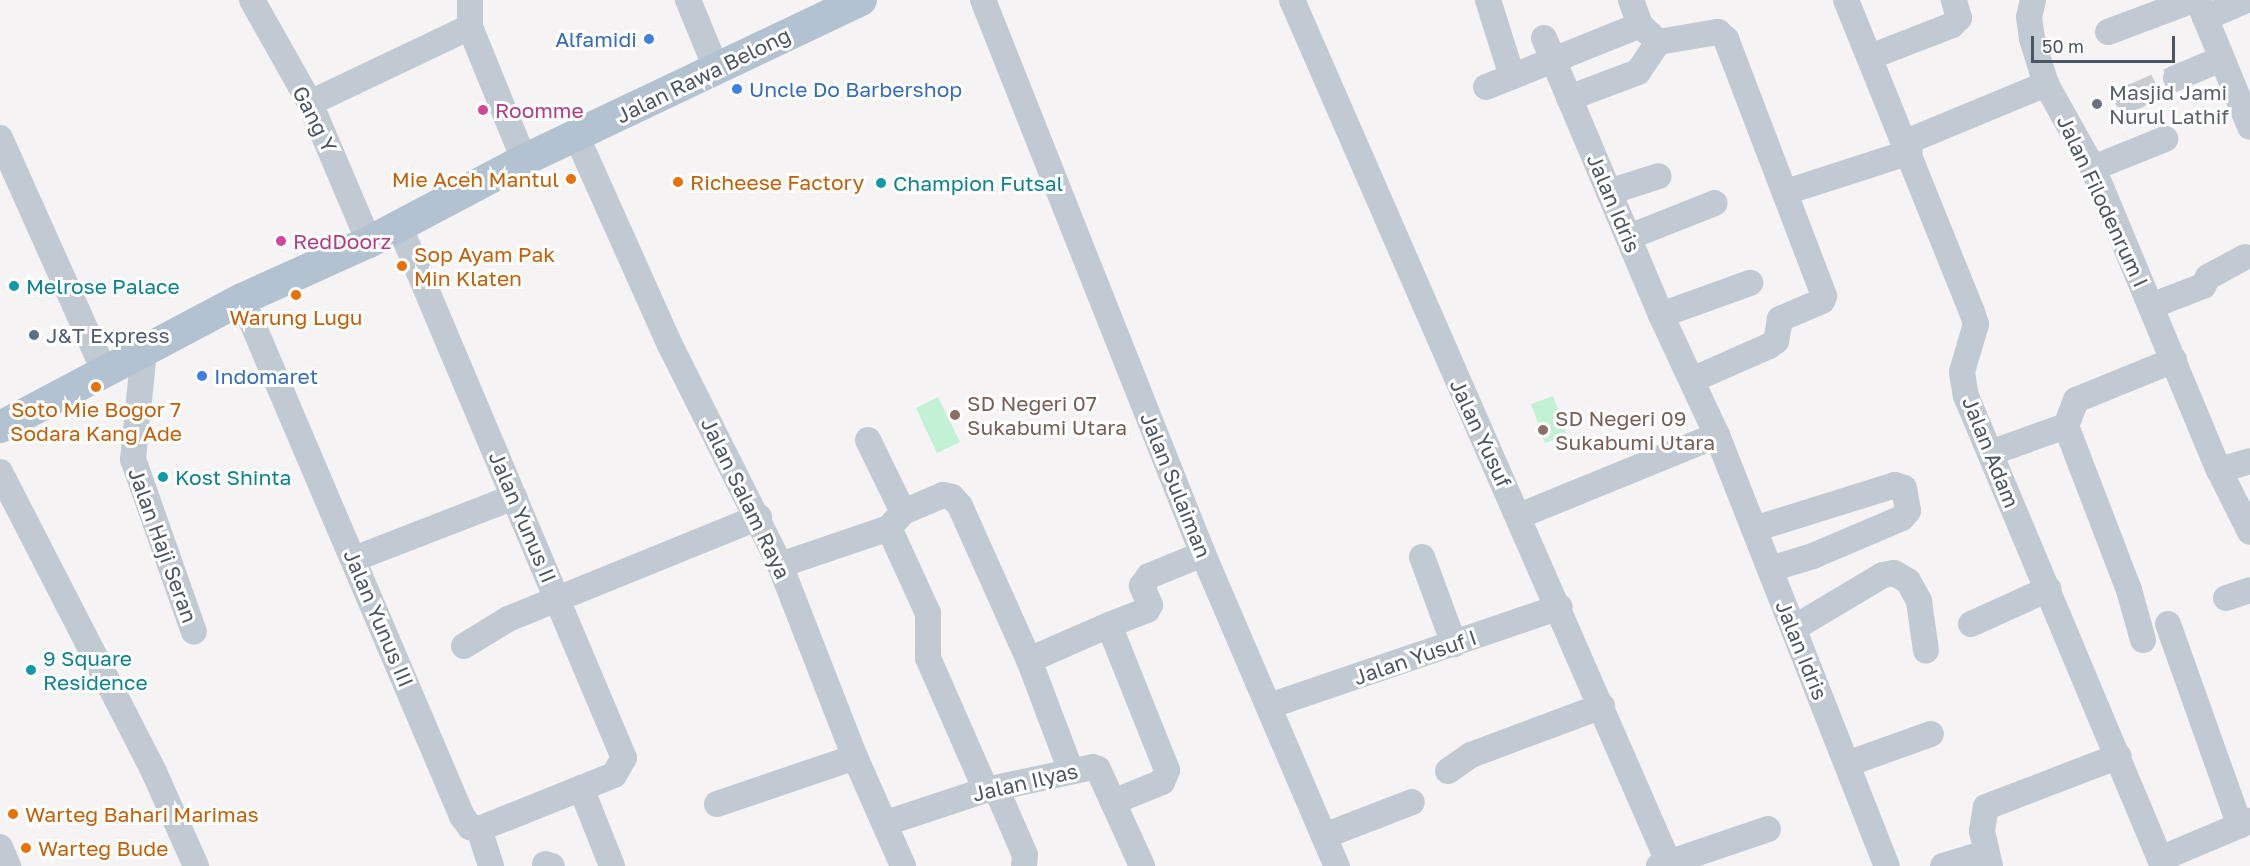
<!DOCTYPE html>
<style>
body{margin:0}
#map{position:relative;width:2250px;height:866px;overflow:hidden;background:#f5f3f3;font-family:"Golos Text",sans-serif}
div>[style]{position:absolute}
.green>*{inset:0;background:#c3f1d5}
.minor-tunnel>*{height:26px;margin-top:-13px;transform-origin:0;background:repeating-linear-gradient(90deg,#caccce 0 26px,transparent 0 39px)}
.minor>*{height:26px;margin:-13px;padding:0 13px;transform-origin:13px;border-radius:13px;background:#c1cad2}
.major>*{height:32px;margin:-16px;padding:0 16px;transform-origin:16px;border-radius:16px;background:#b3c2d1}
.dots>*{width:16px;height:16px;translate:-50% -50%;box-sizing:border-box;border:3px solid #fff;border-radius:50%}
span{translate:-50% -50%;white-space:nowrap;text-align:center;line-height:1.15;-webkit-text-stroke:6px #fff;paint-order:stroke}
.shop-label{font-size:21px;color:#366cbe}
.right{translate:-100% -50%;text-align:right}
.left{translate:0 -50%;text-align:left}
.street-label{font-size:21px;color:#4a5661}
.worship-label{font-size:21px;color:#5b616d}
.hotel-label{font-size:21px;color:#b23c85}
.food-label{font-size:21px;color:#c56008}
.culture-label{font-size:21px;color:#0d838f}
.service-label{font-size:21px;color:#4e5e75}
.education-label{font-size:21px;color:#785e54}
.scale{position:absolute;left:2031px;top:36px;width:144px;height:27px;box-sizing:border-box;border:3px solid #4a5661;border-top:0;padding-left:8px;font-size:18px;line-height:21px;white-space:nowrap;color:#4a5661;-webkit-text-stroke:4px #fff;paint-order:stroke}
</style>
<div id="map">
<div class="green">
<i style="clip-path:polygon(1553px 396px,1567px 435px,1545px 443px,1531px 404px)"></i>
<i style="clip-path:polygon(938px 397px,960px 442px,937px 453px,916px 408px)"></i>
</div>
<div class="minor-tunnel">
<i style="left:2133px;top:97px;width:47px;rotate:-23.8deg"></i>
</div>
<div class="minor">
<i style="left:252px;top:0;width:118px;rotate:60.6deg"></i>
<i style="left:310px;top:103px;width:151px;rotate:67deg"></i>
<i style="left:470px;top:0;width:27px;rotate:90deg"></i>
<i style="left:470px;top:27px;width:144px;rotate:67.9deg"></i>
<i style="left:688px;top:0;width:74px;rotate:67.6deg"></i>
<i style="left:983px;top:0;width:596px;rotate:68.34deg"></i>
<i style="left:1203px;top:554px;width:340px;rotate:66.8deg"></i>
<i style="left:1292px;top:0;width:945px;rotate:66.42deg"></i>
<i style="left:1488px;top:0;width:80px;rotate:72.5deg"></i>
<i style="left:1631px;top:0;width:27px;rotate:70deg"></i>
<i style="left:1640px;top:25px;width:25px;rotate:43deg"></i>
<i style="left:1658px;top:42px;width:61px;rotate:-9.5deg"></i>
<i style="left:1718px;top:32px;width:11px;rotate:41deg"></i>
<i style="left:1726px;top:39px;width:275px;rotate:69.1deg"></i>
<i style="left:1824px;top:296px;width:5px;rotate:112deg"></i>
<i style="left:1822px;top:301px;width:46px;rotate:156.8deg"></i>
<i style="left:1780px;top:319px;width:22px;rotate:100deg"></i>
<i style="left:1776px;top:341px;width:9px;rotate:144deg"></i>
<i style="left:1769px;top:346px;width:84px;rotate:156.2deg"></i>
<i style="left:1846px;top:0;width:336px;rotate:68deg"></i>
<i style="left:1972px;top:312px;width:13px;rotate:72deg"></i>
<i style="left:1976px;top:324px;width:50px;rotate:106.3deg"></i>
<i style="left:1962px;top:372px;width:24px;rotate:81deg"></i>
<i style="left:1966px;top:396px;width:510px;rotate:67.26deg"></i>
<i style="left:2033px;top:0;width:17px;rotate:103deg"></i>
<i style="left:2029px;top:17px;width:22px;rotate:82deg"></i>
<i style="left:2032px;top:39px;width:47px;rotate:72.7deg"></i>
<i style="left:2198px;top:0;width:137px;rotate:67.7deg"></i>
<i style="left:2205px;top:18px;width:46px;rotate:-23.2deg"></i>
<i style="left:2108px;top:32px;width:91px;rotate:-20.6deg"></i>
<i style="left:1544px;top:38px;width:301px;rotate:67.1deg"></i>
<i style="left:1661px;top:315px;width:132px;rotate:65deg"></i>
<i style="left:1717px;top:435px;width:463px;rotate:68.5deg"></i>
<i style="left:1870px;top:57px;width:88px;rotate:-21.3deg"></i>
<i style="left:1952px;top:25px;width:10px;rotate:-45deg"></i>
<i style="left:1959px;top:18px;width:19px;rotate:-106deg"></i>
<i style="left:2176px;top:78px;width:49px;rotate:-22.9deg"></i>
<i style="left:1486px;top:87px;width:166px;rotate:-21.9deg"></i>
<i style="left:1569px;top:98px;width:74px;rotate:-20.6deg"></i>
<i style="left:1638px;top:72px;width:36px;rotate:-56deg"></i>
<i style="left:2127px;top:98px;width:6px;rotate:-9deg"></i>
<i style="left:310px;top:103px;width:177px;rotate:-25.4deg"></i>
<i style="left:576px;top:135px;width:230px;rotate:65.9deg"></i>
<i style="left:670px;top:345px;width:246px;rotate:63.4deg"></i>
<i style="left:780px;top:565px;width:206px;rotate:68.7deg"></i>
<i style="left:855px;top:757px;width:119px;rotate:66.2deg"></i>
<i style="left:0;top:138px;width:254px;rotate:65.9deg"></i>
<i style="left:1906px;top:142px;width:152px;rotate:-22.5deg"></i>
<i style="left:2046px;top:84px;width:96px;rotate:60.8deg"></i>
<i style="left:2093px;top:168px;width:327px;rotate:67.4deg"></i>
<i style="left:2219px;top:470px;width:32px;rotate:-16deg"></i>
<i style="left:2093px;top:168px;width:78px;rotate:-21.9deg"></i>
<i style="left:1609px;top:192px;width:52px;rotate:-17.7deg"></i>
<i style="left:1786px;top:192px;width:130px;rotate:-17.9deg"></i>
<i style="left:1629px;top:237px;width:92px;rotate:-21.6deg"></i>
<i style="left:242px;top:299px;width:562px;rotate:66.95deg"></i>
<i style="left:462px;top:816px;width:14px;rotate:54deg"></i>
<i style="left:470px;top:827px;width:9px;rotate:13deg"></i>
<i style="left:479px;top:829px;width:145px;rotate:-21.8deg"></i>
<i style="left:614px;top:775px;width:20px;rotate:-60deg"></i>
<i style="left:624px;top:758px;width:579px;rotate:-112.89deg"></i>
<i style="left:2151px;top:306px;width:56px;rotate:-21deg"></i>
<i style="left:2203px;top:286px;width:10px;rotate:-61deg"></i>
<i style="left:2208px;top:277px;width:42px;rotate:-28.4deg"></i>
<i style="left:1661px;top:315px;width:95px;rotate:-19.8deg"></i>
<i style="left:144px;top:351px;width:109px;rotate:95.8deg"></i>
<i style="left:133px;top:459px;width:183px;rotate:70.6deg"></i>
<i style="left:868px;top:440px;width:80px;rotate:64.1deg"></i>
<i style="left:1990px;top:453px;width:81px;rotate:-19.6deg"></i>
<i style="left:2219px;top:470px;width:69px;rotate:63.4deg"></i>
<i style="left:0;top:472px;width:337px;rotate:62.8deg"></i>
<i style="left:154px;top:772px;width:103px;rotate:65.9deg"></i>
<i style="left:1519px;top:516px;width:214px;rotate:-22.2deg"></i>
<i style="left:889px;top:528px;width:94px;rotate:65.4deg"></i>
<i style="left:928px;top:613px;width:45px;rotate:90deg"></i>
<i style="left:928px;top:658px;width:144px;rotate:66.3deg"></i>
<i style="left:1754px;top:529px;width:148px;rotate:-17.3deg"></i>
<i style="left:1895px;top:485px;width:9px;rotate:18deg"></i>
<i style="left:1904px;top:488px;width:23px;rotate:80deg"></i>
<i style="left:1908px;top:511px;width:9px;rotate:131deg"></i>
<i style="left:1902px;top:518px;width:97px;rotate:156.9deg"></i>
<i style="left:1813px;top:556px;width:45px;rotate:163.2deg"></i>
<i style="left:1422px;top:557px;width:93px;rotate:69.8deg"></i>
<i style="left:354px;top:559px;width:172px;rotate:-21.2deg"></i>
<i style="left:780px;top:565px;width:115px;rotate:-18.7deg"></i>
<i style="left:889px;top:528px;width:21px;rotate:-49deg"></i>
<i style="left:903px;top:512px;width:43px;rotate:-23deg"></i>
<i style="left:943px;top:495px;width:9px;rotate:13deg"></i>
<i style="left:952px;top:497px;width:12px;rotate:48deg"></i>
<i style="left:960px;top:506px;width:169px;rotate:65.9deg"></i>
<i style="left:1029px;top:660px;width:119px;rotate:69.3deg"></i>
<i style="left:2226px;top:598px;width:25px;rotate:-18deg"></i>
<i style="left:1971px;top:624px;width:85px;rotate:-24.4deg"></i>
<i style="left:2168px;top:624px;width:214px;rotate:70.4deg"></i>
<i style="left:1794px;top:628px;width:104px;rotate:-30.8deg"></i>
<i style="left:1883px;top:575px;width:11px;rotate:-10deg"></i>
<i style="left:1894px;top:573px;width:16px;rotate:30deg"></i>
<i style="left:1908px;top:581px;width:23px;rotate:61deg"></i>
<i style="left:1919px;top:601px;width:50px;rotate:82deg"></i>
<i style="left:2143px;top:640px;width:52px;rotate:-105.6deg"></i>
<i style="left:2129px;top:590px;width:176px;rotate:-111deg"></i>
<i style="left:2066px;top:426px;width:28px;rotate:-69deg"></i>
<i style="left:2076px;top:400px;width:106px;rotate:-22.2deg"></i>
<i style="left:464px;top:646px;width:52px;rotate:-31.5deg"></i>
<i style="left:508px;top:619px;width:271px;rotate:-22.1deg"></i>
<i style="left:1029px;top:660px;width:87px;rotate:-23.6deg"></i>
<i style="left:1269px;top:706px;width:307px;rotate:-18.8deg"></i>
<i style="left:1847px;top:764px;width:89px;rotate:-19.7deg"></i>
<i style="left:1448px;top:771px;width:28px;rotate:-35deg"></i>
<i style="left:1471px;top:755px;width:140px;rotate:-20.5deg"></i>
<i style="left:581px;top:788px;width:84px;rotate:68.3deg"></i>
<i style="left:996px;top:788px;width:73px;rotate:66.6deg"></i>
<i style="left:1025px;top:855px;width:11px;rotate:95deg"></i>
<i style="left:1113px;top:802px;width:53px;rotate:-22.2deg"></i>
<i style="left:1162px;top:782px;width:13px;rotate:-67deg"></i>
<i style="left:1167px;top:770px;width:156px;rotate:-111.8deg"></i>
<i style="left:1109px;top:625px;width:41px;rotate:-21.5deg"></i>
<i style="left:1147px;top:610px;width:6px;rotate:-59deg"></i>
<i style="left:1150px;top:605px;width:21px;rotate:-113deg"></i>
<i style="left:1142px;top:586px;width:12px;rotate:-55deg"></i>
<i style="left:1149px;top:576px;width:58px;rotate:-22.2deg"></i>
<i style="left:717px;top:804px;width:146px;rotate:-18.8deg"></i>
<i style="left:886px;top:823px;width:105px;rotate:-18.3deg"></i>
<i style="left:986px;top:790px;width:109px;rotate:-12.1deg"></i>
<i style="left:1093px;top:767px;width:5px;rotate:22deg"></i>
<i style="left:1098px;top:769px;width:107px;rotate:65.6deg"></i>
<i style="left:479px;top:829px;width:39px;rotate:72deg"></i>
<i style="left:1324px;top:836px;width:94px;rotate:-21.1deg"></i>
<i style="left:0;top:847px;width:21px;rotate:67deg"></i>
<i style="left:2160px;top:859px;width:98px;rotate:-22.9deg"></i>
<i style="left:545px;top:864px;width:7px;rotate:16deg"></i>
<i style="left:1659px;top:866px;width:115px;rotate:-18.7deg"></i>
<i style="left:1943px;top:866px;width:31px;rotate:-17deg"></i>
<i style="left:1973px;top:857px;width:16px;rotate:15deg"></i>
<i style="left:1990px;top:866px;width:36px;rotate:-103deg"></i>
<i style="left:1982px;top:831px;width:24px;rotate:-81deg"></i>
<i style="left:1986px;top:807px;width:142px;rotate:-21deg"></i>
</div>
<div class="major">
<i style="left:0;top:427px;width:274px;rotate:-27.9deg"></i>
<i style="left:242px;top:299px;width:139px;rotate:-24.2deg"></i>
<i style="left:369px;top:242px;width:175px;rotate:-27.9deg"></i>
<i style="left:524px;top:160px;width:373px;rotate:-25.4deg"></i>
</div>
<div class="dots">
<i style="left:649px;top:39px;background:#3f7fe0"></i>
<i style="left:737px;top:89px;background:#3f7fe0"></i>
<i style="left:2097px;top:104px;background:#6b7280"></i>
<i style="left:483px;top:110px;background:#d1479c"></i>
<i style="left:571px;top:179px;background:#e8710a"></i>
<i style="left:678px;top:182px;background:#e8710a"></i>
<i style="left:881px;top:183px;background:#0f9aa8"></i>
<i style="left:281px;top:241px;background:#d1479c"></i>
<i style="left:402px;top:266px;background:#e8710a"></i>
<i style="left:14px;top:286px;background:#0f9aa8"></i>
<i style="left:296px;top:295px;background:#e8710a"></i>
<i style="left:34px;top:335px;background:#5c6f8a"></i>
<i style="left:202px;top:376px;background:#3f7fe0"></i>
<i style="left:96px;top:387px;background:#e8710a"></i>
<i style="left:955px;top:415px;background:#8d6e63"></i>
<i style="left:1543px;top:430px;background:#8d6e63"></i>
<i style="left:163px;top:477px;background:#0f9aa8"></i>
<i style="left:31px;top:670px;background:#0f9aa8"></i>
<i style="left:13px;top:814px;background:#e8710a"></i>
<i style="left:26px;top:848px;background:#e8710a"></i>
</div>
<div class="shop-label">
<span class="right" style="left:637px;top:39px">Alfamidi</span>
<span class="left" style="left:749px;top:89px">Uncle Do Barbershop</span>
<span class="left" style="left:214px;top:376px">Indomaret</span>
</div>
<div class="street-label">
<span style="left:703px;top:75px;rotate:-26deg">Jalan Rawa Belong</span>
<span style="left:315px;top:119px;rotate:63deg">Gang Y</span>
<span style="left:2103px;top:201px;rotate:65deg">Jalan Filodenrum I</span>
<span style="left:1614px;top:203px;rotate:67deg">Jalan Idris</span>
<span style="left:1481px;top:433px;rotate:65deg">Jalan Yusuf</span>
<span style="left:1991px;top:452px;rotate:68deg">Jalan Adam</span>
<span style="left:1176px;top:485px;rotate:68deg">Jalan Sulaiman</span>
<span style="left:746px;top:498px;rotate:64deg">Jalan Salam Raya</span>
<span style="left:523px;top:517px;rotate:67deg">Jalan Yunus II</span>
<span style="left:163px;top:545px;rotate:70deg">Jalan Haji Seran</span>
<span style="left:379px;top:618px;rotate:67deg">Jalan Yunus III</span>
<span style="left:1802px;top:650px;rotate:68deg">Jalan Idris</span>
<span style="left:1415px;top:657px;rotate:-19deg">Jalan Yusuf I</span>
<span style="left:1025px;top:782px;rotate:-13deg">Jalan Ilyas</span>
</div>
<div class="worship-label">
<span class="left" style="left:2109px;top:104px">Masjid Jami<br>Nurul Lathif</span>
</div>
<div class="hotel-label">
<span class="left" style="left:495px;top:110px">Roomme</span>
<span class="left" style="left:293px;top:241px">RedDoorz</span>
</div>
<div class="food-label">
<span class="right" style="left:559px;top:179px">Mie Aceh Mantul</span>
<span class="left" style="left:690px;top:182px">Richeese Factory</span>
<span class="left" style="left:414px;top:266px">Sop Ayam Pak<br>Min Klaten</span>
<span style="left:296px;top:317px">Warung Lugu</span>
<span style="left:96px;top:421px">Soto Mie Bogor 7<br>Sodara Kang Ade</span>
<span class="left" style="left:25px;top:814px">Warteg Bahari Marimas</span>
<span class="left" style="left:38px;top:848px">Warteg Bude</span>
</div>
<div class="culture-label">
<span class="left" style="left:893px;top:183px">Champion Futsal</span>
<span class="left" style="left:26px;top:286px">Melrose Palace</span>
<span class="left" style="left:175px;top:477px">Kost Shinta</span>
<span class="left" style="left:43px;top:670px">9 Square<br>Residence</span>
</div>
<div class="service-label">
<span class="left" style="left:46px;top:335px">J&amp;T Express</span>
</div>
<div class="education-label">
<span class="left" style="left:967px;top:415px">SD Negeri 07<br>Sukabumi Utara</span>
<span class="left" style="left:1555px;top:430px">SD Negeri 09<br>Sukabumi Utara</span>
</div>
<div class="scale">50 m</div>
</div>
